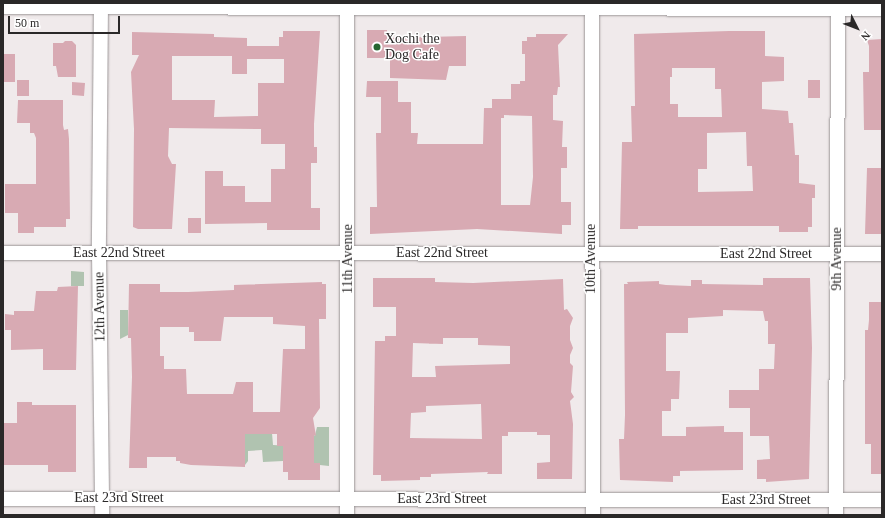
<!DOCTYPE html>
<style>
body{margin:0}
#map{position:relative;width:885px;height:518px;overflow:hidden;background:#f0eaeb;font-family:"Times New Roman",serif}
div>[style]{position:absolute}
.green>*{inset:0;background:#b0c3b0}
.building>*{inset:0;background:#d8aab3}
.roads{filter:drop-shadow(0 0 1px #9a9596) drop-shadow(0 0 1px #9a9596)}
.minor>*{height:14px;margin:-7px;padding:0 7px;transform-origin:7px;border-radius:7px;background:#fff}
.dots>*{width:11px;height:11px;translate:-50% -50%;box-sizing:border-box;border:2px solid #fff;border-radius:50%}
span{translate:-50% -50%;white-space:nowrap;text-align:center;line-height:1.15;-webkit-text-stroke:3px #fff;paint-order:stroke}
.poi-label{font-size:14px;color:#2a2828}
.left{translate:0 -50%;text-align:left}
.street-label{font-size:14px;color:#2a2828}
.frame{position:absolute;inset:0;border:4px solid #2a2828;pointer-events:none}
.north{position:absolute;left:837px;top:8px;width:40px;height:40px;-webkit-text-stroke:3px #fff;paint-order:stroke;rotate:132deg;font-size:11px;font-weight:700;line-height:16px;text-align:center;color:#2a2828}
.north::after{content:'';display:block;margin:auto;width:14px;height:18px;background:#2a2828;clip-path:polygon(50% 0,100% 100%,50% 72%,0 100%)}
.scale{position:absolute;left:8px;top:16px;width:112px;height:18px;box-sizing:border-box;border:2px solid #2a2828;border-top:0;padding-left:5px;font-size:12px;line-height:14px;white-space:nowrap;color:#2a2828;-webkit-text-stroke:3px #fff;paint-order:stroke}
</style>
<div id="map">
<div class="green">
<i style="clip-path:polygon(71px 271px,84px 272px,84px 286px,71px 286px)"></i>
<i style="clip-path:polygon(120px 310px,128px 310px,128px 335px,120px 339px)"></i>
<i style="clip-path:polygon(317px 427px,329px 427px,329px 466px,283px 461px,263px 462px,262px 450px,248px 451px,248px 461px,245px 465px,245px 434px,272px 433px,273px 445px,294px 446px,315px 435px)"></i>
</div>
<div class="building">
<i style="clip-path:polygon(367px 30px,387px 30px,387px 38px,466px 36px,466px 66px,449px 66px,446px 80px,390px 78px,390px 58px,367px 58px)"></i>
<i style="clip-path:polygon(evenodd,283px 31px,320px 31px,314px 124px,314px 147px,317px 147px,317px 163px,311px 163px,311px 208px,320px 208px,320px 230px,267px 230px,267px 223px,205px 224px,205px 171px,223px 171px,223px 186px,245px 186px,245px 202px,271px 202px,271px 169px,285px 169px,285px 144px,261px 144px,261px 129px,169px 128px,168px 156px,172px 164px,176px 164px,172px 229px,138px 229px,133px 227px,134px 129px,131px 72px,139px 55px,132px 55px,132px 32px,214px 34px,214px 37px,247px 38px,247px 46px,279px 46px,279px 37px,283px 37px,283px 31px,172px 56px,232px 56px,232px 74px,247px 74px,247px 59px,284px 59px,284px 83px,258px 83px,258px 116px,214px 117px,215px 100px,172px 100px,172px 56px)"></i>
<i style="clip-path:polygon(evenodd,729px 31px,765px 31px,765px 56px,784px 57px,784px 81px,762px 82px,762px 109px,788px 111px,789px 123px,793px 123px,795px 155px,799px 155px,799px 183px,815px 185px,815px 198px,812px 198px,812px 227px,808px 227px,808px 232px,779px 232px,779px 226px,638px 226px,638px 229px,620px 229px,622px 142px,632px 142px,631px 106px,635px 106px,634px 34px,729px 31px,672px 68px,715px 68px,715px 89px,721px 89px,722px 117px,678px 117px,678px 104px,670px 104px,670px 77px,672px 77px,672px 68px,729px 31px,746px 132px,747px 166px,752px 166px,753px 191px,698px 192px,698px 169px,707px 169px,707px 133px,746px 132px)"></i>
<i style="clip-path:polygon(evenodd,536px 34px,568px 34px,558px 45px,560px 87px,558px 87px,557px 95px,553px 95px,553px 120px,563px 121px,562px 147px,567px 147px,567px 168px,561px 168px,561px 202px,571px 202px,571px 225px,562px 225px,562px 234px,477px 229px,370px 234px,370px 207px,377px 207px,376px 133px,381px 133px,381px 97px,366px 97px,367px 81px,398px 81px,398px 102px,411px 102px,411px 133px,418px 133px,417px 144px,483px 144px,484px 108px,492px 108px,492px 99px,511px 99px,511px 84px,520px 84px,520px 81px,525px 81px,525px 54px,522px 54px,522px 41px,527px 41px,527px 37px,536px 37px,536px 34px,504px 115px,532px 116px,533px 177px,530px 205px,501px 205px,501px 118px,504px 118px,504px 115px)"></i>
<i style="clip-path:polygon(882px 39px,882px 130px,864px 130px,863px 72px,869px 72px,869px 46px,867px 40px)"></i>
<i style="clip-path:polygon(65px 41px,72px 41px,76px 45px,76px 77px,58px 77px,56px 66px,53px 66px,53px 43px,63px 43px)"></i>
<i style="clip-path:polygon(3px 54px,15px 54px,15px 82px,3px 82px)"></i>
<i style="clip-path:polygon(17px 80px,29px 80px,29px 96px,17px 96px)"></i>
<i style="clip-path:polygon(808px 80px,820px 80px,820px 98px,808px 98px)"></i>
<i style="clip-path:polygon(72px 82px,85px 83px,84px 96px,72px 95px)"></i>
<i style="clip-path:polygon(18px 100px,63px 100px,63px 125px,64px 130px,68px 129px,69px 139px,70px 219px,66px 219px,66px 227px,34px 227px,34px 233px,18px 233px,18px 213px,5px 213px,5px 184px,36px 184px,36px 138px,34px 133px,30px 133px,30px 123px,17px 123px)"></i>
<i style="clip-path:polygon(867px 168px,882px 168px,882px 234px,865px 234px)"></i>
<i style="clip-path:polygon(188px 218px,201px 218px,201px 233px,188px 233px)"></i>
<i style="clip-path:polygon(evenodd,373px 278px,435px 278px,435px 282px,473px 283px,563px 279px,564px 310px,567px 309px,573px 318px,570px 326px,570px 340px,573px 348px,570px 355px,570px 363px,573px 366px,571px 392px,574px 397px,570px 401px,573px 424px,572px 479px,537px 479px,537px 463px,550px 462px,550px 435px,537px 435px,537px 432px,508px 432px,508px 436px,502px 436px,502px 474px,487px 474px,488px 472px,431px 474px,431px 477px,420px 477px,420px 480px,381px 481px,381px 475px,373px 475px,375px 341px,385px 341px,385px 336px,396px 336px,396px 307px,373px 307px,373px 278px,443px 338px,478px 338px,478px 345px,510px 346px,510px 364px,435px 366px,436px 377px,412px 377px,413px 343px,443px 344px,443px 338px,373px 278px,481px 404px,482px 439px,410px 438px,411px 413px,426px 412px,426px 406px,481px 404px)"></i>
<i style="clip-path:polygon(763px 278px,810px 278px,812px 348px,809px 479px,766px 482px,766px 479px,757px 479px,757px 460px,770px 459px,769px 436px,750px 436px,750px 408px,729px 408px,729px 390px,759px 390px,759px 369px,774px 369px,775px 344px,768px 344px,768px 321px,765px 321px,763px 311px,723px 310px,723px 316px,688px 318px,688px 333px,666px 333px,666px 371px,680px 371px,679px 399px,671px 399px,671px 411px,662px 411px,662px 436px,686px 436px,686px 427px,724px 426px,724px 432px,743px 432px,743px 470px,680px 471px,680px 476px,673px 476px,673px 482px,620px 480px,619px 439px,624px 439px,625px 415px,624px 284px,628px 284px,627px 282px,659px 281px,659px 284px,666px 285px,691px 286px,691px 280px,702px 280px,702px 284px,763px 285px)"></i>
<i style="clip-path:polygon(evenodd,322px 282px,322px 284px,326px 284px,326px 319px,319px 319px,320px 408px,313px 418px,316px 436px,314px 435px,314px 463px,320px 463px,320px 480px,288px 480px,288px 472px,283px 472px,283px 446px,277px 446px,277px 434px,245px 434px,245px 467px,191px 465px,180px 463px,180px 461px,176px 461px,176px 457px,147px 457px,147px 468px,129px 468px,132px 377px,131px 338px,128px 338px,129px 284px,160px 284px,160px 292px,188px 292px,234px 290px,234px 285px,322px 282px,224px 317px,273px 317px,273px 324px,305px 326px,305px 349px,283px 349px,280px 412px,253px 412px,253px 382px,236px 382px,233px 394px,187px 394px,186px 369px,164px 369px,164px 356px,160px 356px,160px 327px,189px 327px,189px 332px,194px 332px,194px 341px,221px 341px,224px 317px)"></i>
<i style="clip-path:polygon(78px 286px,76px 370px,43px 370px,43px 349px,11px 350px,11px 330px,5px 330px,5px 314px,14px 315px,14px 311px,34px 311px,36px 291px,57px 291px,58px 287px)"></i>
<i style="clip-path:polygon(869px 302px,882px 302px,882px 474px,871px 474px,871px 444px,865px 444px,865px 330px,868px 330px,869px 320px)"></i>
<i style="clip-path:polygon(17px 402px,32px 402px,32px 405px,76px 405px,76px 472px,48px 472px,48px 465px,3px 465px,3px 423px,17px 423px)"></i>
</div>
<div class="roads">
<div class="minor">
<i style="left:101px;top:3px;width:249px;rotate:90.5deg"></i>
<i style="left:99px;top:252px;width:263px;rotate:89.3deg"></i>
<i style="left:347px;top:3px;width:512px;rotate:90deg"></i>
<i style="left:592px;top:3px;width:512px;rotate:89.89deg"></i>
<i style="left:3px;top:7px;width:879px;rotate:0.13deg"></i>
<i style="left:3px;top:253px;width:879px;rotate:0.07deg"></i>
<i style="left:3px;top:499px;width:879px;rotate:0.07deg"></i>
<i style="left:836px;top:515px;width:512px;rotate:-89.78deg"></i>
</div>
</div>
<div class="dots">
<i style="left:377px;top:47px;background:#266630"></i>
</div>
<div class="poi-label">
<span class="left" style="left:385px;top:47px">Xochi the<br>Dog Cafe</span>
</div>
<div class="street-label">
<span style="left:119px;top:253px">East 22nd Street</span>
<span style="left:442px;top:253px">East 22nd Street</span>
<span style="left:766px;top:254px">East 22nd Street</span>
<span style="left:348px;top:259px;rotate:-90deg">11th Avenue</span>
<span style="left:591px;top:259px;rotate:-90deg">10th Avenue</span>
<span style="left:837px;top:259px;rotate:-90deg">9th Avenue</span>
<span style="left:100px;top:307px;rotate:-91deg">12th Avenue</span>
<span style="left:119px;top:498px">East 23rd Street</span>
<span style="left:442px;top:499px">East 23rd Street</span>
<span style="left:766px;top:500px">East 23rd Street</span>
</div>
<div class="frame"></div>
<div class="north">N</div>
<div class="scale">50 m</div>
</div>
